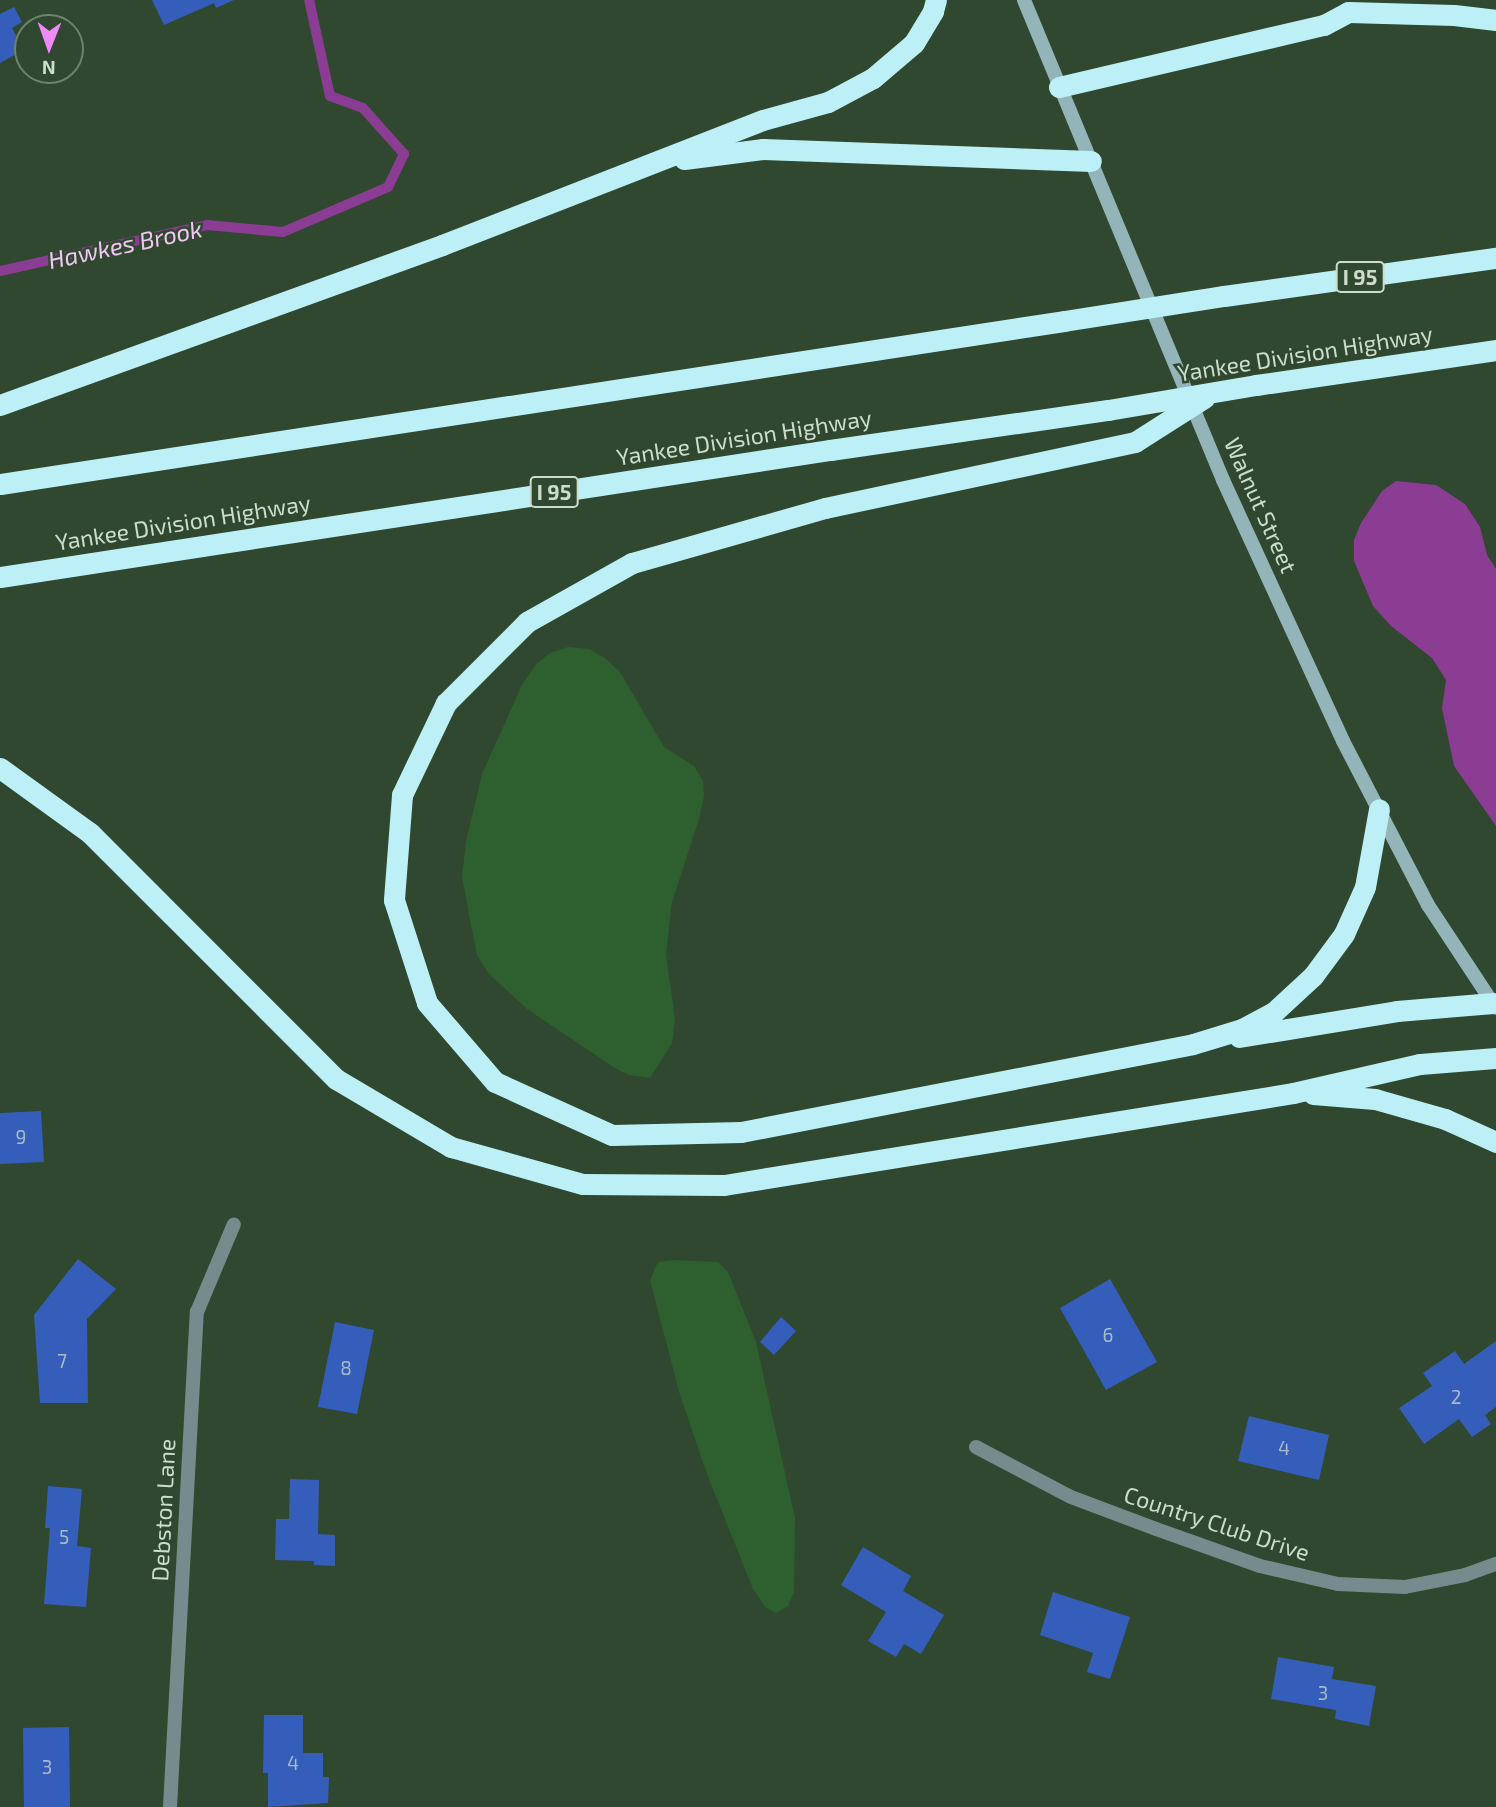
<!DOCTYPE html>
<style>
body{margin:0}
#map{position:relative;width:1496px;height:1807px;overflow:hidden;background:#2f482f;font-family:"Exo 2",sans-serif}
div>[style]{position:absolute}
.green>*{inset:0;background:#2d602e}
.water>*{inset:0;background:#8b3c93}
.stream>*{height:10px;margin:-5px;padding:0 5px;transform-origin:5px;border-radius:5px;background:#8b3c93}
.building>*{inset:0;background:#355ebb}
.minor>*{height:14px;margin:-7px;padding:0 7px;transform-origin:7px;border-radius:7px;background:#768b8d}
.secondary>*{height:14px;margin:-7px;padding:0 7px;transform-origin:7px;border-radius:7px;background:#93b4b8}
.motorway>*{height:21px;margin:-10.5px;padding:0 10.5px;transform-origin:10.5px;border-radius:10.5px;background:#bdf0f6}
.motorway-bridge>*{height:21px;margin:-10.5px;padding:0 10.5px;transform-origin:10.5px;border-radius:10.5px;background:#bdf0f6}
span{translate:-50% -50%;white-space:nowrap;text-align:center;line-height:1.15;-webkit-text-stroke:5px #2f482f;paint-order:stroke}
.number-label{font-size:19px;color:#a7bcc8}
.number-label span{-webkit-text-stroke-width:0}
.shield-label span{padding:2px 5px;background:#2f482f;border:2px solid;border-radius:5px;-webkit-text-stroke-width:0}
.shield-label{font-size:21px;color:#cddccc;font-weight:700}
.street-label{font-size:23px;color:#cddccc}
.water-label{font-size:24px;color:#f1c8f4;font-style:italic}
.north{position:absolute;left:14px;top:14px;width:70px;height:70px;box-sizing:border-box;background:#2f482f;border:2px solid #6e836e;border-radius:50%;rotate:181deg;font-size:19px;font-weight:700;line-height:28px;text-align:center;color:#cddccc}
.north::after{content:'';display:block;margin:auto;width:24px;height:32px;background:#ee8bf8;clip-path:polygon(50% 0,100% 100%,50% 72%,0 100%)}
</style>
<div id="map">
<div class="green">
<i style="clip-path:polygon(568px 647px,589px 649px,605px 658px,620px 672px,664px 747px,694px 766px,703px 781px,704px 796px,699px 819px,672px 902px,666px 954px,675px 1020px,672px 1043px,650px 1078px,629px 1075px,615px 1068px,527px 1009px,489px 974px,477px 955px,470px 920px,462px 876px,466px 842px,482px 774px,522px 685px,536px 664px,550px 653px)"></i>
<i style="clip-path:polygon(671px 1260px,718px 1262px,728px 1272px,756px 1342px,795px 1518px,794px 1592px,788px 1606px,776px 1613px,766px 1608px,753px 1589px,707px 1474px,680px 1395px,650px 1280px,658px 1262px)"></i>
</div>
<div class="water">
<i style="clip-path:polygon(1396px 481px,1436px 485px,1465px 504px,1480px 527px,1487px 555px,1496px 569px,1496px 826px,1454px 766px,1442px 708px,1446px 680px,1432px 658px,1391px 626px,1373px 606px,1354px 561px,1354px 540px,1361px 523px,1382px 491px)"></i>
</div>
<div class="stream">
<i style="left:0;top:271px;width:212px;rotate:-12.5deg"></i>
<i style="left:207px;top:225px;width:76px;rotate:5.3deg"></i>
<i style="left:283px;top:232px;width:114px;rotate:-23.2deg"></i>
<i style="left:388px;top:187px;width:37px;rotate:-64deg"></i>
<i style="left:404px;top:154px;width:62px;rotate:-131.7deg"></i>
<i style="left:363px;top:108px;width:35px;rotate:-160deg"></i>
<i style="left:330px;top:96px;width:98px;rotate:-102.3deg"></i>
</div>
<div class="building">
<i style="clip-path:polygon(152px 0,234px 0,216px 8px,214px 3px,164px 25px)"></i>
<i style="clip-path:polygon(14px 7px,22px 22px,12px 28px,24px 50px,0 63px,0 14px)"></i>
<i style="clip-path:polygon(41px 1111px,44px 1162px,0 1164px,0 1113px)"></i>
<i style="clip-path:polygon(78px 1259px,116px 1289px,87px 1319px,88px 1403px,40px 1403px,34px 1315px)"></i>
<i style="clip-path:polygon(1110px 1279px,1157px 1362px,1106px 1390px,1060px 1308px)"></i>
<i style="clip-path:polygon(781px 1317px,796px 1331px,774px 1355px,760px 1342px)"></i>
<i style="clip-path:polygon(335px 1322px,374px 1330px,357px 1414px,318px 1407px)"></i>
<i style="clip-path:polygon(1496px 1341px,1496px 1407px,1485px 1415px,1491px 1424px,1472px 1437px,1459px 1419px,1424px 1444px,1399px 1408px,1432px 1386px,1423px 1373px,1455px 1351px,1464px 1364px)"></i>
<i style="clip-path:polygon(1249px 1416px,1329px 1435px,1319px 1480px,1238px 1461px)"></i>
<i style="clip-path:polygon(290px 1479px,319px 1480px,318px 1534px,335px 1535px,335px 1566px,314px 1565px,314px 1561px,275px 1560px,276px 1519px,289px 1519px)"></i>
<i style="clip-path:polygon(48px 1486px,82px 1489px,77px 1546px,91px 1548px,86px 1607px,44px 1604px,50px 1528px,45px 1528px)"></i>
<i style="clip-path:polygon(863px 1547px,911px 1576px,903px 1591px,944px 1615px,921px 1654px,904px 1644px,896px 1657px,868px 1641px,886px 1612px,841px 1585px)"></i>
<i style="clip-path:polygon(1053px 1592px,1130px 1617px,1110px 1679px,1087px 1672px,1093px 1653px,1040px 1635px)"></i>
<i style="clip-path:polygon(1278px 1657px,1334px 1667px,1332px 1679px,1376px 1686px,1369px 1726px,1335px 1719px,1336px 1710px,1271px 1699px)"></i>
<i style="clip-path:polygon(264px 1715px,303px 1715px,303px 1753px,323px 1753px,323px 1777px,329px 1777px,328px 1803px,268px 1807px,268px 1773px,263px 1773px)"></i>
<i style="clip-path:polygon(69px 1727px,70px 1807px,24px 1807px,23px 1728px)"></i>
</div>
<div class="minor">
<i style="left:976px;top:1447px;width:107px;rotate:27.8deg"></i>
<i style="left:1071px;top:1497px;width:91px;rotate:20.6deg"></i>
<i style="left:1156px;top:1529px;width:110px;rotate:19.6deg"></i>
<i style="left:1260px;top:1566px;width:80px;rotate:13deg"></i>
<i style="left:1338px;top:1584px;width:67px;rotate:2.6deg"></i>
<i style="left:1405px;top:1587px;width:61px;rotate:-11.3deg"></i>
<i style="left:1465px;top:1575px;width:33px;rotate:-20deg"></i>
<i style="left:170px;top:1807px;width:496px;rotate:-86.9deg"></i>
<i style="left:197px;top:1312px;width:95px;rotate:-67.2deg"></i>
</div>
<div class="secondary">
<i style="left:1024px;top:0;width:520px;rotate:67.48deg"></i>
<i style="left:1223px;top:480px;width:287px;rotate:65.3deg"></i>
<i style="left:1343px;top:741px;width:185px;rotate:62.6deg"></i>
<i style="left:1428px;top:905px;width:123px;rotate:56.6deg"></i>
</div>
<div class="motorway">
<i style="left:1059px;top:87px;width:272px;rotate:-13.2deg"></i>
<i style="left:1324px;top:25px;width:27px;rotate:-28deg"></i>
<i style="left:1348px;top:12px;width:106px;rotate:1.6deg"></i>
<i style="left:1454px;top:15px;width:42px;rotate:6.8deg"></i>
<i style="left:684px;top:159px;width:80px;rotate:-7.2deg"></i>
<i style="left:763px;top:149px;width:328px;rotate:2.1deg"></i>
<i style="left:1224px;top:296px;width:275px;rotate:-8deg"></i>
<i style="left:1256px;top:385px;width:243px;rotate:-8.3deg"></i>
<i style="left:0;top:405px;width:470px;rotate:-19.9deg"></i>
<i style="left:442px;top:245px;width:344px;rotate:-21.3deg"></i>
<i style="left:763px;top:120px;width:67px;rotate:-15.5deg"></i>
<i style="left:828px;top:102px;width:51px;rotate:-28.1deg"></i>
<i style="left:873px;top:78px;width:54px;rotate:-40.5deg"></i>
<i style="left:914px;top:43px;width:37px;rotate:-59deg"></i>
<i style="left:933px;top:11px;width:11px;rotate:-75deg"></i>
<i style="left:1135px;top:442px;width:317px;rotate:168deg"></i>
<i style="left:825px;top:508px;width:201px;rotate:164.1deg"></i>
<i style="left:632px;top:563px;width:120px;rotate:150.7deg"></i>
<i style="left:527px;top:622px;width:115px;rotate:135deg"></i>
<i style="left:446px;top:703px;width:102px;rotate:115.6deg"></i>
<i style="left:402px;top:795px;width:105px;rotate:94.4deg"></i>
<i style="left:394px;top:900px;width:108px;rotate:72.2deg"></i>
<i style="left:427px;top:1003px;width:104px;rotate:49.3deg"></i>
<i style="left:495px;top:1082px;width:128px;rotate:24.4deg"></i>
<i style="left:612px;top:1135px;width:129px;rotate:-1.3deg"></i>
<i style="left:741px;top:1132px;width:460px;rotate:-11deg"></i>
<i style="left:1193px;top:1044px;width:51px;rotate:-17deg"></i>
<i style="left:1242px;top:1029px;width:36px;rotate:-28deg"></i>
<i style="left:1274px;top:1012px;width:53px;rotate:-42.7deg"></i>
<i style="left:1313px;top:976px;width:52px;rotate:-53.6deg"></i>
<i style="left:1344px;top:934px;width:51px;rotate:-65.9deg"></i>
<i style="left:1365px;top:887px;width:79px;rotate:-79.8deg"></i>
<i style="left:0;top:484px;width:1076px;rotate:-8.71deg"></i>
<i style="left:0;top:577px;width:840px;rotate:-8.7deg"></i>
<i style="left:830px;top:450px;width:281px;rotate:-8.2deg"></i>
<i style="left:0;top:768px;width:111px;rotate:35.8deg"></i>
<i style="left:90px;top:833px;width:348px;rotate:45deg"></i>
<i style="left:336px;top:1079px;width:134px;rotate:30.6deg"></i>
<i style="left:451px;top:1147px;width:137px;rotate:15.7deg"></i>
<i style="left:583px;top:1184px;width:141px;rotate:0.4deg"></i>
<i style="left:724px;top:1185px;width:576px;rotate:-9.18deg"></i>
<i style="left:1293px;top:1093px;width:130px;rotate:-12.9deg"></i>
<i style="left:1420px;top:1064px;width:76px;rotate:-4.5deg"></i>
<i style="left:1239px;top:1037px;width:160px;rotate:-9.3deg"></i>
<i style="left:1397px;top:1011px;width:96px;rotate:-4.8deg"></i>
<i style="left:1313px;top:1094px;width:62px;rotate:4.6deg"></i>
<i style="left:1375px;top:1099px;width:73px;rotate:15.9deg"></i>
<i style="left:1445px;top:1119px;width:56px;rotate:24.3deg"></i>
</div>
<div class="motorway-bridge">
<i style="left:1064px;top:321px;width:162px;rotate:-8.9deg"></i>
<i style="left:1108px;top:410px;width:150px;rotate:-9.6deg"></i>
<i style="left:1135px;top:442px;width:82px;rotate:-32.5deg"></i>
</div>
<div class="number-label">
<span style="left:21px;top:1137px">9</span>
<span style="left:1108px;top:1335px">6</span>
<span style="left:62px;top:1361px">7</span>
<span style="left:346px;top:1368px">8</span>
<span style="left:1456px;top:1397px">2</span>
<span style="left:1284px;top:1448px">4</span>
<span style="left:64px;top:1537px">5</span>
<span style="left:1323px;top:1693px">3</span>
<span style="left:293px;top:1763px">4</span>
<span style="left:47px;top:1767px">3</span>
</div>
<div class="shield-label">
<span style="left:1360px;top:277px">I 95</span>
<span style="left:554px;top:492px">I 95</span>
</div>
<div class="street-label">
<span style="left:1305px;top:353px;rotate:-9deg">Yankee Division Highway</span>
<span style="left:744px;top:437px;rotate:-9deg">Yankee Division Highway</span>
<span style="left:1261px;top:505px;rotate:66deg">Walnut Street</span>
<span style="left:183px;top:522px;rotate:-9deg">Yankee Division Highway</span>
<span style="left:163px;top:1510px;rotate:-87deg">Debston Lane</span>
<span style="left:1217px;top:1523px;rotate:18deg">Country Club Drive</span>
</div>
<div class="water-label">
<span style="left:125px;top:244px;rotate:-12deg">Hawkes Brook</span>
</div>
<div class="north">N</div>
</div>
